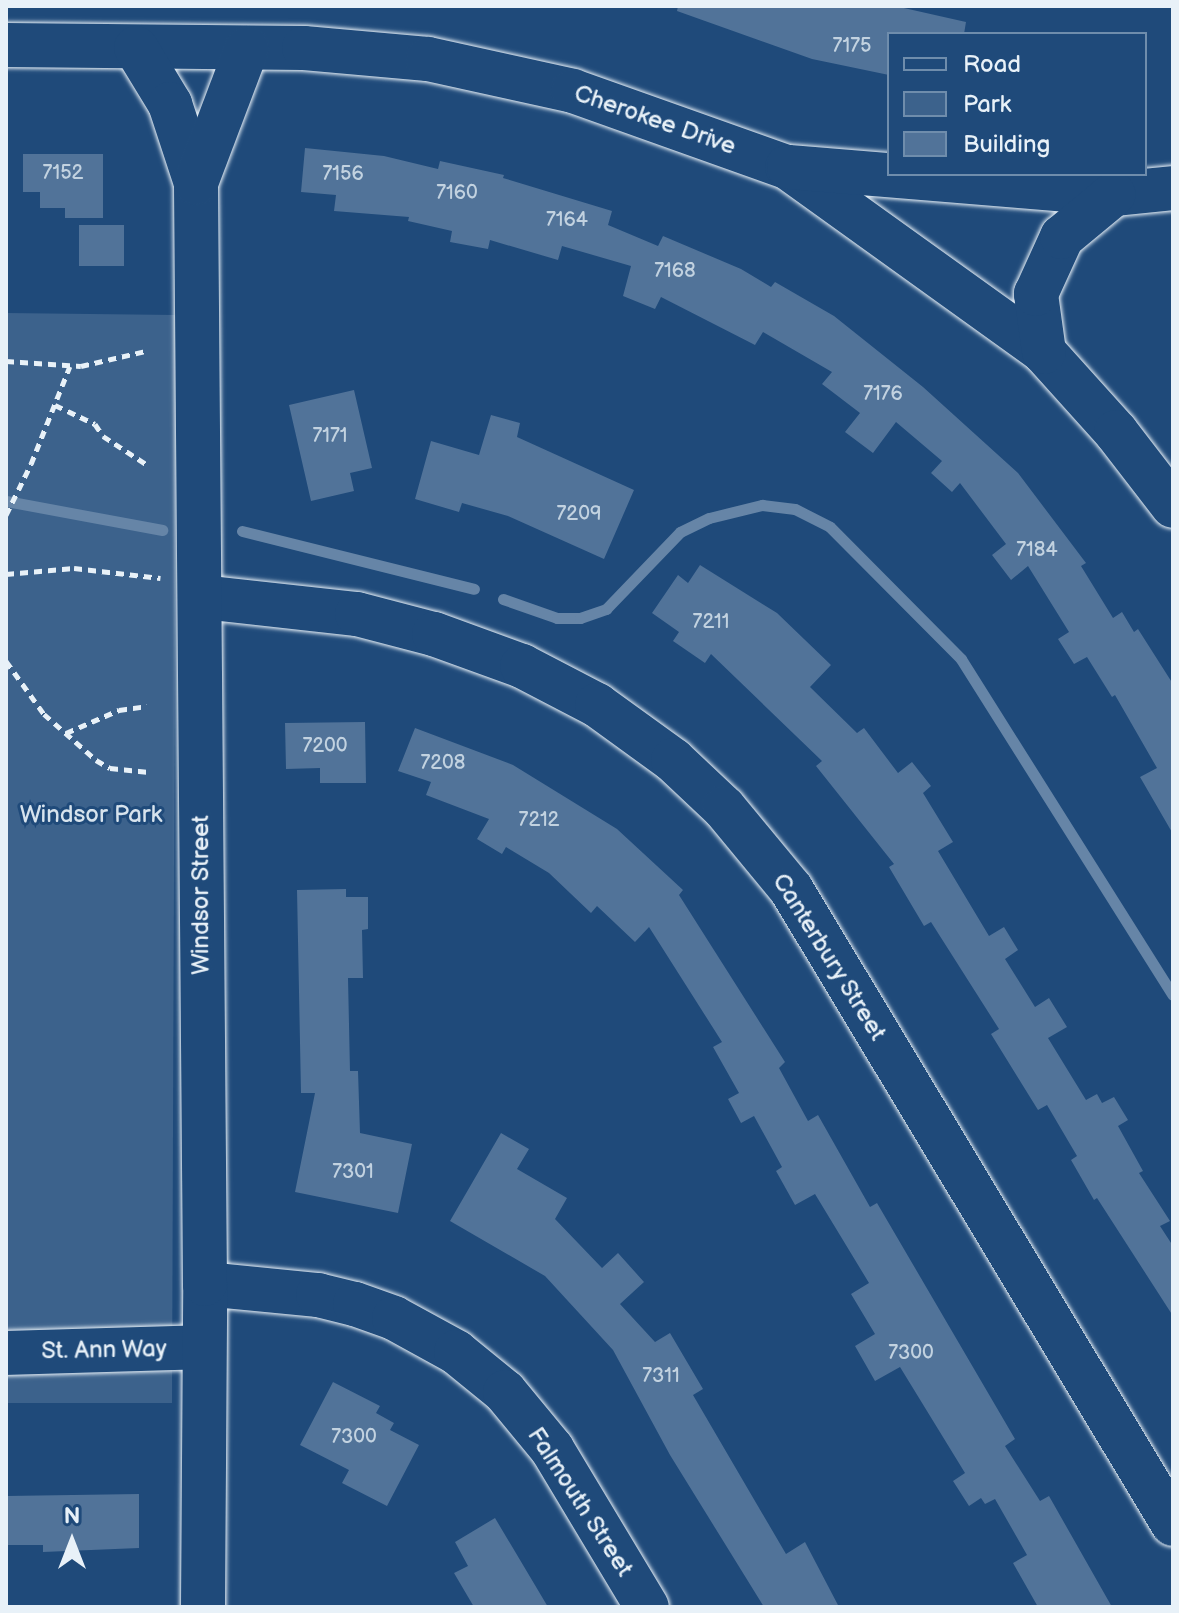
<!DOCTYPE html>
<style>
body{margin:0}
#map{position:relative;width:1179px;height:1613px;overflow:hidden;background:#1f4a7a;font-family:"Balsamiq Sans",sans-serif}
div>[style]{position:absolute}
.green>*{inset:0;background:#3c628c}
.stream>*{height:11px;margin:-5.5px;padding:0 5.5px;transform-origin:5.5px;border-radius:5.5px;background:#6685a7}
.building>*{inset:0;background:#517399}
.path>*{height:5px;margin-top:-2.5px;transform-origin:0;background:repeating-linear-gradient(90deg,#e8f1f8 0 8px,transparent 0 14px)}
.roads{filter:drop-shadow(0 0 2px #e8f1f8) drop-shadow(0 0 2px #e8f1f8)}
.minor>*{height:44px;margin:-22px;padding:0 22px;transform-origin:22px;border-radius:22px;background:#1f4a7a}
span{translate:-50% -50%;white-space:nowrap;text-align:center;line-height:1.15;-webkit-text-stroke:6px #1f4a7a;paint-order:stroke}
.number-label{font-size:20px;color:#c2d2e0}
.number-label span{-webkit-text-stroke-width:0}
.street-label{font-size:24px;color:#e8f1f8}
.park-label{font-size:24px;color:#d7e3ed}
.frame{position:absolute;inset:0;border:8px solid #e8f1f8;pointer-events:none}
.legend{position:absolute;left:887px;top:32px;width:260px;height:144px;box-sizing:border-box;background:#1f4a7a;border:2px solid #6f8dac;margin:0;padding:10px 14px;list-style:none;font-size:24px;color:#e8f1f8}
.legend li{display:flex;align-items:center;gap:16px;height:40px}
.legend b{width:40px;border:2px solid #6f8dac}
.north{position:absolute;left:32px;top:1501px;width:80px;height:80px;-webkit-text-stroke:6px #1f4a7a;paint-order:stroke;rotate:0deg;font-size:22px;font-weight:700;line-height:32px;text-align:center;color:#e8f1f8}
.north::after{content:'';display:block;margin:auto;width:28px;height:36px;background:#e8f1f8;clip-path:polygon(50% 0,100% 100%,50% 72%,0 100%)}
</style>
<div id="map">
<div class="green">
<i style="clip-path:polygon(6px 313px,176px 315px,172px 1403px,6px 1403px)"></i>
</div>
<div class="stream">
<i style="left:6px;top:501px;width:159px;rotate:10.5deg"></i>
<i style="left:242px;top:531px;width:239px;rotate:14deg"></i>
<i style="left:503px;top:599px;width:57px;rotate:19.4deg"></i>
<i style="left:557px;top:618px;width:23px"></i>
<i style="left:580px;top:618px;width:28px;rotate:-19deg"></i>
<i style="left:606px;top:609px;width:107px;rotate:-46.1deg"></i>
<i style="left:680px;top:532px;width:32px;rotate:-26deg"></i>
<i style="left:709px;top:518px;width:55px;rotate:-13.8deg"></i>
<i style="left:762px;top:505px;width:33px;rotate:7deg"></i>
<i style="left:795px;top:509px;width:39px;rotate:27deg"></i>
<i style="left:830px;top:527px;width:186px;rotate:45.2deg"></i>
<i style="left:961px;top:659px;width:397px;rotate:57.8deg"></i>
</div>
<div class="building">
<i style="clip-path:polygon(678px 6px,895px 6px,966px 22px,964px 34px,889px 34px,889px 75px,812px 59px,677px 11px)"></i>
<i style="clip-path:polygon(305px 148px,384px 156px,438px 169px,440px 161px,504px 175px,503px 178px,612px 211px,608px 225px,658px 246px,663px 236px,741px 269px,771px 287px,775px 282px,834px 316px,923px 387px,1018px 473px,1086px 563px,1081px 566px,1113px 618px,1122px 612px,1134px 632px,1138px 629px,1173px 684px,1173px 834px,1140px 777px,1157px 768px,1115px 695px,1112px 697px,1087px 657px,1074px 664px,1058px 639px,1069px 632px,1028px 566px,1011px 580px,992px 555px,1006px 544px,960px 483px,952px 492px,931px 473px,942px 461px,896px 422px,873px 453px,845px 432px,860px 413px,822px 384px,832px 372px,763px 332px,755px 345px,661px 297px,655px 309px,623px 296px,631px 266px,562px 246px,558px 260px,490px 240px,488px 249px,450px 242px,452px 231px,408px 221px,409px 217px,334px 211px,336px 195px,301px 192px)"></i>
<i style="clip-path:polygon(23px 154px,103px 154px,103px 218px,65px 218px,65px 208px,40px 208px,40px 192px,23px 192px)"></i>
<i style="clip-path:polygon(79px 225px,124px 225px,124px 266px,79px 266px)"></i>
<i style="clip-path:polygon(354px 390px,372px 468px,350px 473px,354px 491px,311px 501px,289px 405px)"></i>
<i style="clip-path:polygon(491px 415px,520px 423px,517px 437px,634px 490px,604px 559px,508px 516px,462px 503px,459px 512px,415px 499px,431px 441px,479px 455px)"></i>
<i style="clip-path:polygon(700px 565px,777px 613px,831px 665px,810px 687px,857px 733px,864px 728px,898px 773px,912px 762px,931px 786px,923px 793px,953px 842px,938px 851px,989px 936px,1004px 927px,1018px 950px,1005px 959px,1035px 1007px,1049px 998px,1067px 1027px,1048px 1038px,1086px 1100px,1097px 1094px,1102px 1103px,1114px 1097px,1128px 1120px,1118px 1126px,1143px 1171px,1139px 1173px,1170px 1221px,1160px 1226px,1173px 1246px,1173px 1316px,1097px 1198px,1094px 1200px,1071px 1160px,1077px 1156px,1047px 1105px,1038px 1110px,991px 1034px,999px 1029px,931px 922px,924px 926px,889px 867px,894px 864px,816px 766px,822px 761px,711px 654px,705px 663px,673px 641px,679px 632px,652px 613px,678px 575px,688px 583px)"></i>
<i style="clip-path:polygon(365px 722px,366px 783px,320px 783px,320px 768px,286px 769px,285px 723px)"></i>
<i style="clip-path:polygon(415px 728px,513px 765px,617px 829px,683px 890px,679px 895px,785px 1062px,779px 1068px,808px 1121px,818px 1115px,870px 1207px,877px 1203px,1015px 1439px,1005px 1446px,1040px 1501px,1049px 1496px,1112px 1607px,1038px 1607px,1013px 1563px,1027px 1555px,995px 1499px,985px 1504px,981px 1498px,969px 1506px,953px 1481px,965px 1473px,900px 1367px,875px 1381px,855px 1346px,875px 1334px,851px 1294px,869px 1283px,815px 1194px,795px 1205px,776px 1171px,782px 1167px,754px 1116px,741px 1123px,728px 1099px,739px 1093px,713px 1047px,722px 1042px,649px 927px,635px 942px,597px 906px,591px 913px,549px 873px,506px 847px,502px 854px,477px 839px,489px 819px,426px 795px,431px 782px,398px 771px)"></i>
<i style="clip-path:polygon(346px 889px,346px 897px,368px 897px,368px 929px,362px 930px,363px 978px,348px 978px,350px 1071px,358px 1071px,360px 1133px,412px 1144px,398px 1213px,295px 1192px,315px 1093px,301px 1093px,297px 890px)"></i>
<i style="clip-path:polygon(501px 1133px,529px 1149px,517px 1169px,567px 1198px,555px 1219px,602px 1268px,618px 1253px,644px 1282px,620px 1304px,655px 1342px,670px 1333px,703px 1389px,693px 1395px,786px 1554px,805px 1542px,839px 1607px,764px 1607px,670px 1455px,613px 1350px,545px 1276px,450px 1221px)"></i>
<i style="clip-path:polygon(333px 1382px,380px 1406px,376px 1413px,394px 1423px,390px 1430px,419px 1445px,387px 1506px,342px 1483px,349px 1470px,300px 1445px)"></i>
<i style="clip-path:polygon(139px 1494px,139px 1548px,43px 1552px,43px 1545px,6px 1545px,6px 1496px)"></i>
<i style="clip-path:polygon(495px 1518px,548px 1607px,474px 1607px,454px 1573px,468px 1566px,455px 1542px)"></i>
</div>
<div class="path">
<i style="left:6px;top:361px;width:75px;rotate:3.8deg"></i>
<i style="left:81px;top:366px;width:67px;rotate:-13deg"></i>
<i style="left:55px;top:405px;width:44px;rotate:25.4deg"></i>
<i style="left:95px;top:424px;width:14px;rotate:56deg"></i>
<i style="left:103px;top:436px;width:51px;rotate:33.1deg"></i>
<i style="left:6px;top:515px;width:57px;rotate:-63.9deg"></i>
<i style="left:31px;top:464px;width:105px;rotate:-68.3deg"></i>
<i style="left:6px;top:574px;width:68px;rotate:-5deg"></i>
<i style="left:74px;top:568px;width:87px;rotate:6.6deg"></i>
<i style="left:6px;top:661px;width:65px;rotate:54.4deg"></i>
<i style="left:44px;top:714px;width:69px;rotate:41.5deg"></i>
<i style="left:96px;top:760px;width:16px;rotate:30deg"></i>
<i style="left:110px;top:768px;width:39px;rotate:6deg"></i>
<i style="left:66px;top:733px;width:58px;rotate:-23.5deg"></i>
<i style="left:119px;top:710px;width:28px;rotate:-8deg"></i>
</div>
<div class="roads">
<div class="minor">
<i style="left:6px;top:45px;width:298px;rotate:0.6deg"></i>
<i style="left:304px;top:48px;width:124px;rotate:5.1deg"></i>
<i style="left:428px;top:59px;width:148px;rotate:12.4deg"></i>
<i style="left:573px;top:91px;width:227px;rotate:19.6deg"></i>
<i style="left:787px;top:167px;width:317px;rotate:35.7deg"></i>
<i style="left:1044px;top:352px;width:108px;rotate:48deg"></i>
<i style="left:1116px;top:432px;width:93px;rotate:52.4deg"></i>
<i style="left:136px;top:48px;width:66px;rotate:58.7deg"></i>
<i style="left:170px;top:104px;width:83px;rotate:71.8deg"></i>
<i style="left:789px;top:167px;width:326px;rotate:4.7deg"></i>
<i style="left:1114px;top:194px;width:59px;rotate:-5.8deg"></i>
<i style="left:1044px;top:352px;width:59px;rotate:-97.9deg"></i>
<i style="left:1036px;top:294px;width:63px;rotate:-65.5deg"></i>
<i style="left:1062px;top:237px;width:67px;rotate:-39.6deg"></i>
<i style="left:202px;top:597px;width:156px;rotate:6.3deg"></i>
<i style="left:357px;top:614px;width:80px;rotate:14.6deg"></i>
<i style="left:434px;top:634px;width:94px;rotate:20deg"></i>
<i style="left:522px;top:666px;width:85px;rotate:27.5deg"></i>
<i style="left:597px;top:705px;width:94px;rotate:35.9deg"></i>
<i style="left:673px;top:760px;width:70px;rotate:43.3deg"></i>
<i style="left:724px;top:808px;width:105px;rotate:50.4deg"></i>
<i style="left:791px;top:889px;width:741px;rotate:58.97deg"></i>
<i style="left:205px;top:1284px;width:114px;rotate:5.6deg"></i>
<i style="left:318px;top:1295px;width:38px;rotate:14deg"></i>
<i style="left:355px;top:1304px;width:41px;rotate:19.7deg"></i>
<i style="left:394px;top:1318px;width:71px;rotate:28.7deg"></i>
<i style="left:456px;top:1352px;width:63px;rotate:39.2deg"></i>
<i style="left:505px;top:1392px;width:74px;rotate:50.5deg"></i>
<i style="left:552px;top:1449px;width:184px;rotate:59deg"></i>
<i style="left:6px;top:1353px;width:197px;rotate:-1.7deg"></i>
<i style="left:203px;top:1607px;width:323px;rotate:-89.6deg"></i>
<i style="left:205px;top:1284px;width:1101px;rotate:-90.47deg"></i>
<i style="left:196px;top:183px;width:144px;rotate:-69.3deg"></i>
</div>
</div>
<div class="number-label">
<span style="left:852px;top:46px">7175</span>
<span style="left:63px;top:173px">7152</span>
<span style="left:343px;top:174px">7156</span>
<span style="left:457px;top:193px">7160</span>
<span style="left:567px;top:220px">7164</span>
<span style="left:675px;top:271px">7168</span>
<span style="left:883px;top:394px">7176</span>
<span style="left:330px;top:436px">7171</span>
<span style="left:579px;top:514px">7209</span>
<span style="left:1037px;top:550px">7184</span>
<span style="left:711px;top:622px">7211</span>
<span style="left:325px;top:746px">7200</span>
<span style="left:443px;top:763px">7208</span>
<span style="left:539px;top:820px">7212</span>
<span style="left:353px;top:1172px">7301</span>
<span style="left:911px;top:1353px">7300</span>
<span style="left:661px;top:1376px">7311</span>
<span style="left:354px;top:1437px">7300</span>
</div>
<div class="street-label">
<span style="left:655px;top:120px;rotate:19deg">Cherokee Drive</span>
<span style="left:201px;top:895px;rotate:-90deg">Windsor Street</span>
<span style="left:829px;top:957px;rotate:58deg">Canterbury Street</span>
<span style="left:104px;top:1350px;rotate:-1deg">St. Ann Way</span>
<span style="left:580px;top:1502px;rotate:57deg">Falmouth Street</span>
</div>
<div class="park-label">
<span style="left:91px;top:815px">Windsor Park</span>
</div>
<div class="frame"></div>
<ul class="legend">
<li><b style="height:10px;background:#1f4a7a"></b>Road</li>
<li><b style="height:22px;background:#3c628c"></b>Park</li>
<li><b style="height:22px;background:#517399"></b>Building</li>
</ul>
<div class="north">N</div>
</div>
